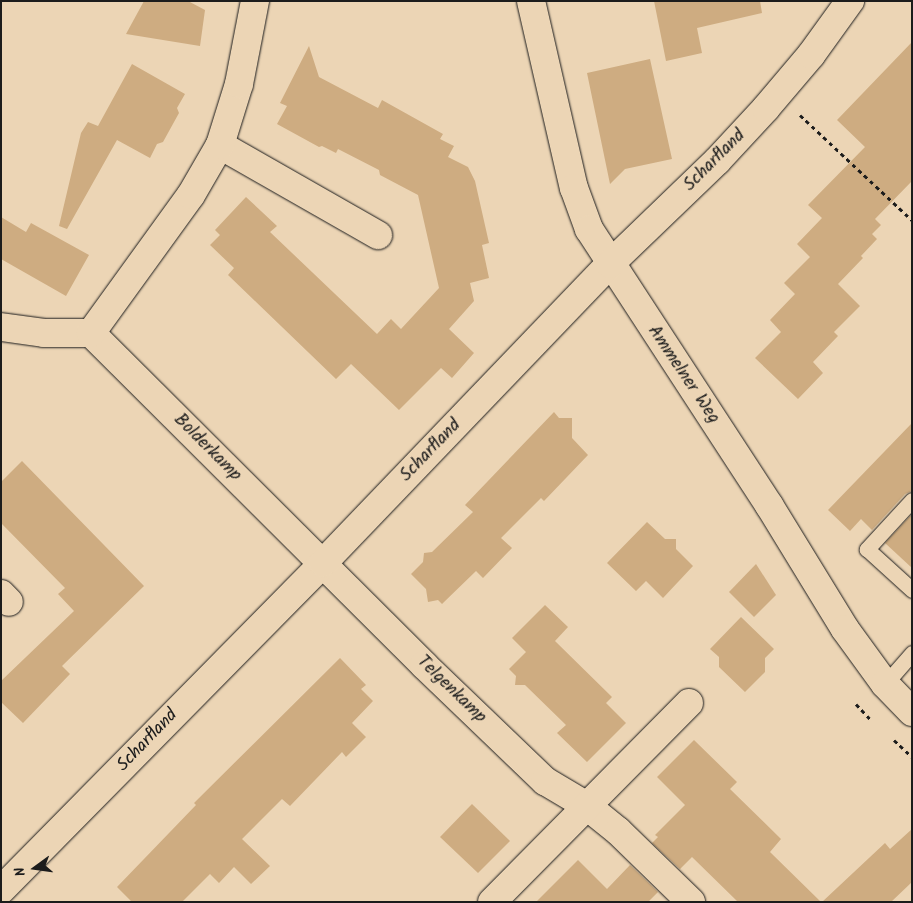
<!DOCTYPE html>
<style>
body{margin:0}
#map{position:relative;width:913px;height:903px;overflow:hidden;background:#ecd5b5;font-family:Kalam,sans-serif}
div>[style]{position:absolute}
.building>*{inset:0;background:#ceac81}
.path>*{height:3px;margin-top:-1.5px;transform-origin:0;background:repeating-linear-gradient(90deg,#1c1c1c 0 4px,transparent 0 8px)}
.roads{filter:drop-shadow(0 0 1px #1c1c1c) drop-shadow(0 0 1px #1c1c1c)}
.service>*{height:15px;margin:-7.5px;padding:0 7.5px;transform-origin:7.5px;border-radius:7.5px;background:#ecd5b5}
.minor>*{height:28px;margin:-14px;padding:0 14px;transform-origin:14px;border-radius:14px;background:#ecd5b5}
span{translate:-50% -50%;white-space:nowrap;text-align:center;line-height:1.15;-webkit-text-stroke:4px #ecd5b5;paint-order:stroke}
.street-label{font-size:18px;color:#1c1c1c}
.frame{position:absolute;inset:0;border:2px solid #1c1c1c;pointer-events:none}
.north{position:absolute;left:10px;top:843px;width:50px;height:50px;-webkit-text-stroke:4px #ecd5b5;paint-order:stroke;rotate:256deg;font-size:14px;font-weight:700;line-height:20px;text-align:center;color:#1c1c1c}
.north::after{content:'';display:block;margin:auto;width:18px;height:22px;background:#1c1c1c;clip-path:polygon(50% 0,100% 100%,50% 72%,0 100%)}
</style>
<div id="map">
<div class="building">
<i style="clip-path:polygon(144px 1px,188px 1px,205px 10px,200px 46px,126px 34px)"></i>
<i style="clip-path:polygon(654px 1px,760px 1px,762px 13px,697px 28px,702px 53px,666px 61px)"></i>
<i style="clip-path:polygon(912px 42px,912px 181px,875px 219px,881px 225px,872px 234px,877px 239px,861px 256px,863px 258px,838px 284px,860px 306px,834px 332px,838px 336px,813px 362px,823px 373px,798px 399px,755px 358px,781px 332px,770px 320px,795px 294px,784px 283px,810px 257px,797px 244px,822px 218px,808px 205px,865px 147px,837px 120px)"></i>
<i style="clip-path:polygon(309px 46px,319px 77px,378px 108px,382px 100px,443px 134px,440px 139px,454px 146px,448px 157px,468px 167px,475px 181px,489px 243px,482px 245px,489px 278px,470px 283px,474px 301px,449px 329px,474px 353px,452px 378px,441px 368px,399px 410px,351px 364px,336px 379px,228px 275px,234px 268px,210px 245px,220px 235px,215px 230px,246px 197px,277px 226px,270px 232px,377px 334px,391px 319px,401px 329px,439px 288px,418px 195px,380px 175px,379px 170px,338px 149px,336px 153px,322px 146px,319px 147px,277px 124px,287px 106px,280px 103px)"></i>
<i style="clip-path:polygon(650px 59px,672px 159px,625px 169px,610px 184px,587px 73px)"></i>
<i style="clip-path:polygon(132px 64px,185px 94px,177px 108px,179px 113px,163px 142px,157px 144px,150px 158px,117px 140px,67px 229px,59px 226px,81px 133px,88px 122px,98px 126px)"></i>
<i style="clip-path:polygon(1px 217px,26px 232px,31px 223px,89px 255px,66px 296px,1px 259px)"></i>
<i style="clip-path:polygon(554px 412px,559px 418px,572px 418px,572px 438px,588px 455px,544px 501px,541px 498px,501px 538px,512px 548px,483px 578px,476px 571px,442px 604px,438px 600px,428px 602px,426px 589px,411px 574px,423px 562px,424px 553px,432px 552px,473px 512px,465px 505px)"></i>
<i style="clip-path:polygon(912px 423px,912px 491px,905px 494px,872px 530px,861px 519px,850px 531px,828px 510px)"></i>
<i style="clip-path:polygon(22px 461px,144px 586px,62px 666px,70px 674px,23px 723px,1px 702px,1px 681px,74px 611px,58px 594px,65px 588px,1px 523px,1px 482px)"></i>
<i style="clip-path:polygon(912px 514px,912px 568px,885px 543px)"></i>
<i style="clip-path:polygon(647px 522px,665px 539px,676px 539px,676px 549px,693px 566px,663px 598px,646px 581px,636px 591px,607px 563px)"></i>
<i style="clip-path:polygon(756px 564px,776px 595px,754px 617px,729px 592px)"></i>
<i style="clip-path:polygon(545px 605px,568px 627px,555px 641px,612px 697px,606px 703px,626px 723px,587px 762px,557px 733px,566px 725px,525px 685px,515px 685px,516px 676px,509px 669px,526px 652px,512px 638px)"></i>
<i style="clip-path:polygon(741px 617px,774px 649px,765px 658px,765px 672px,745px 692px,719px 667px,719px 657px,710px 649px)"></i>
<i style="clip-path:polygon(340px 658px,366px 685px,361px 689px,373px 701px,352px 723px,366px 737px,346px 757px,342px 752px,290px 806px,282px 799px,242px 839px,270px 866px,251px 884px,234px 867px,219px 883px,210px 874px,182px 902px,132px 902px,117px 887px,196px 805px,194px 803px)"></i>
<i style="clip-path:polygon(694px 740px,737px 782px,730px 789px,781px 839px,770px 852px,821px 902px,738px 902px,692px 857px,680px 869px,652px 843px,658px 837px,655px 835px,685px 805px,657px 777px)"></i>
<i style="clip-path:polygon(472px 804px,510px 841px,478px 873px,440px 837px)"></i>
<i style="clip-path:polygon(912px 829px,912px 882px,891px 902px,822px 902px,885px 843px,890px 849px)"></i>
<i style="clip-path:polygon(578px 860px,607px 889px,630px 865px,658px 892px,648px 902px,536px 902px)"></i>
</div>
<div class="path">
<i style="left:800px;top:115px;width:154px;rotate:43.2deg"></i>
<i style="left:856px;top:704px;width:23px;rotate:47deg"></i>
<i style="left:894px;top:740px;width:25px;rotate:43deg"></i>
</div>
<div class="roads">
<div class="service">
<i style="left:912px;top:500px;width:67px;rotate:132.6deg"></i>
<i style="left:867px;top:549px;width:61px;rotate:42.3deg"></i>
<i style="left:885px;top:684px;width:41px;rotate:-48.9deg"></i>
</div>
<div class="minor">
<i style="left:531px;top:1px;width:192px;rotate:77.1deg"></i>
<i style="left:574px;top:188px;width:44px;rotate:69.9deg"></i>
<i style="left:589px;top:229px;width:330px;rotate:56.9deg"></i>
<i style="left:769px;top:505px;width:145px;rotate:58.5deg"></i>
<i style="left:845px;top:629px;width:68px;rotate:54deg"></i>
<i style="left:885px;top:684px;width:39px;rotate:46deg"></i>
<i style="left:220px;top:145px;width:182px;rotate:29.7deg"></i>
<i style="left:1px;top:327px;width:43px;rotate:7.9deg"></i>
<i style="left:44px;top:333px;width:47px"></i>
<i style="left:91px;top:333px;width:470px;rotate:44.9deg"></i>
<i style="left:424px;top:665px;width:168px;rotate:43.8deg"></i>
<i style="left:545px;top:781px;width:49px;rotate:30.8deg"></i>
<i style="left:587px;top:806px;width:40px;rotate:39deg"></i>
<i style="left:618px;top:831px;width:102px;rotate:44.2deg"></i>
<i style="left:91px;top:333px;width:170px;rotate:-54.1deg"></i>
<i style="left:191px;top:195px;width:58px;rotate:-59.9deg"></i>
<i style="left:220px;top:145px;width:64px;rotate:-72.7deg"></i>
<i style="left:239px;top:84px;width:85px;rotate:-79.1deg"></i>
<i style="left:1px;top:594px;width:11px;rotate:45deg"></i>
<i style="left:1px;top:890px;width:459px;rotate:-45.4deg"></i>
<i style="left:323px;top:563px;width:414px;rotate:-46.2deg"></i>
<i style="left:610px;top:264px;width:149px;rotate:-43.9deg"></i>
<i style="left:717px;top:161px;width:72px;rotate:-47.2deg"></i>
<i style="left:766px;top:108px;width:70px;rotate:-49.7deg"></i>
<i style="left:811px;top:55px;width:67px;rotate:-54.2deg"></i>
<i style="left:492px;top:902px;width:280px;rotate:-45.3deg"></i>
</div>
</div>
<div class="street-label">
<span style="left:715px;top:161px;rotate:-45deg">Scharfland</span>
<span style="left:683px;top:375px;rotate:56deg">Ammelner Weg</span>
<span style="left:207px;top:448px;rotate:45deg">Bolderkamp</span>
<span style="left:431px;top:451px;rotate:-46deg">Scharfland</span>
<span style="left:451px;top:690px;rotate:44deg">Telgenkamp</span>
<span style="left:148px;top:741px;rotate:-46deg">Scharfland</span>
</div>
<div class="frame"></div>
<div class="north">N</div>
</div>
